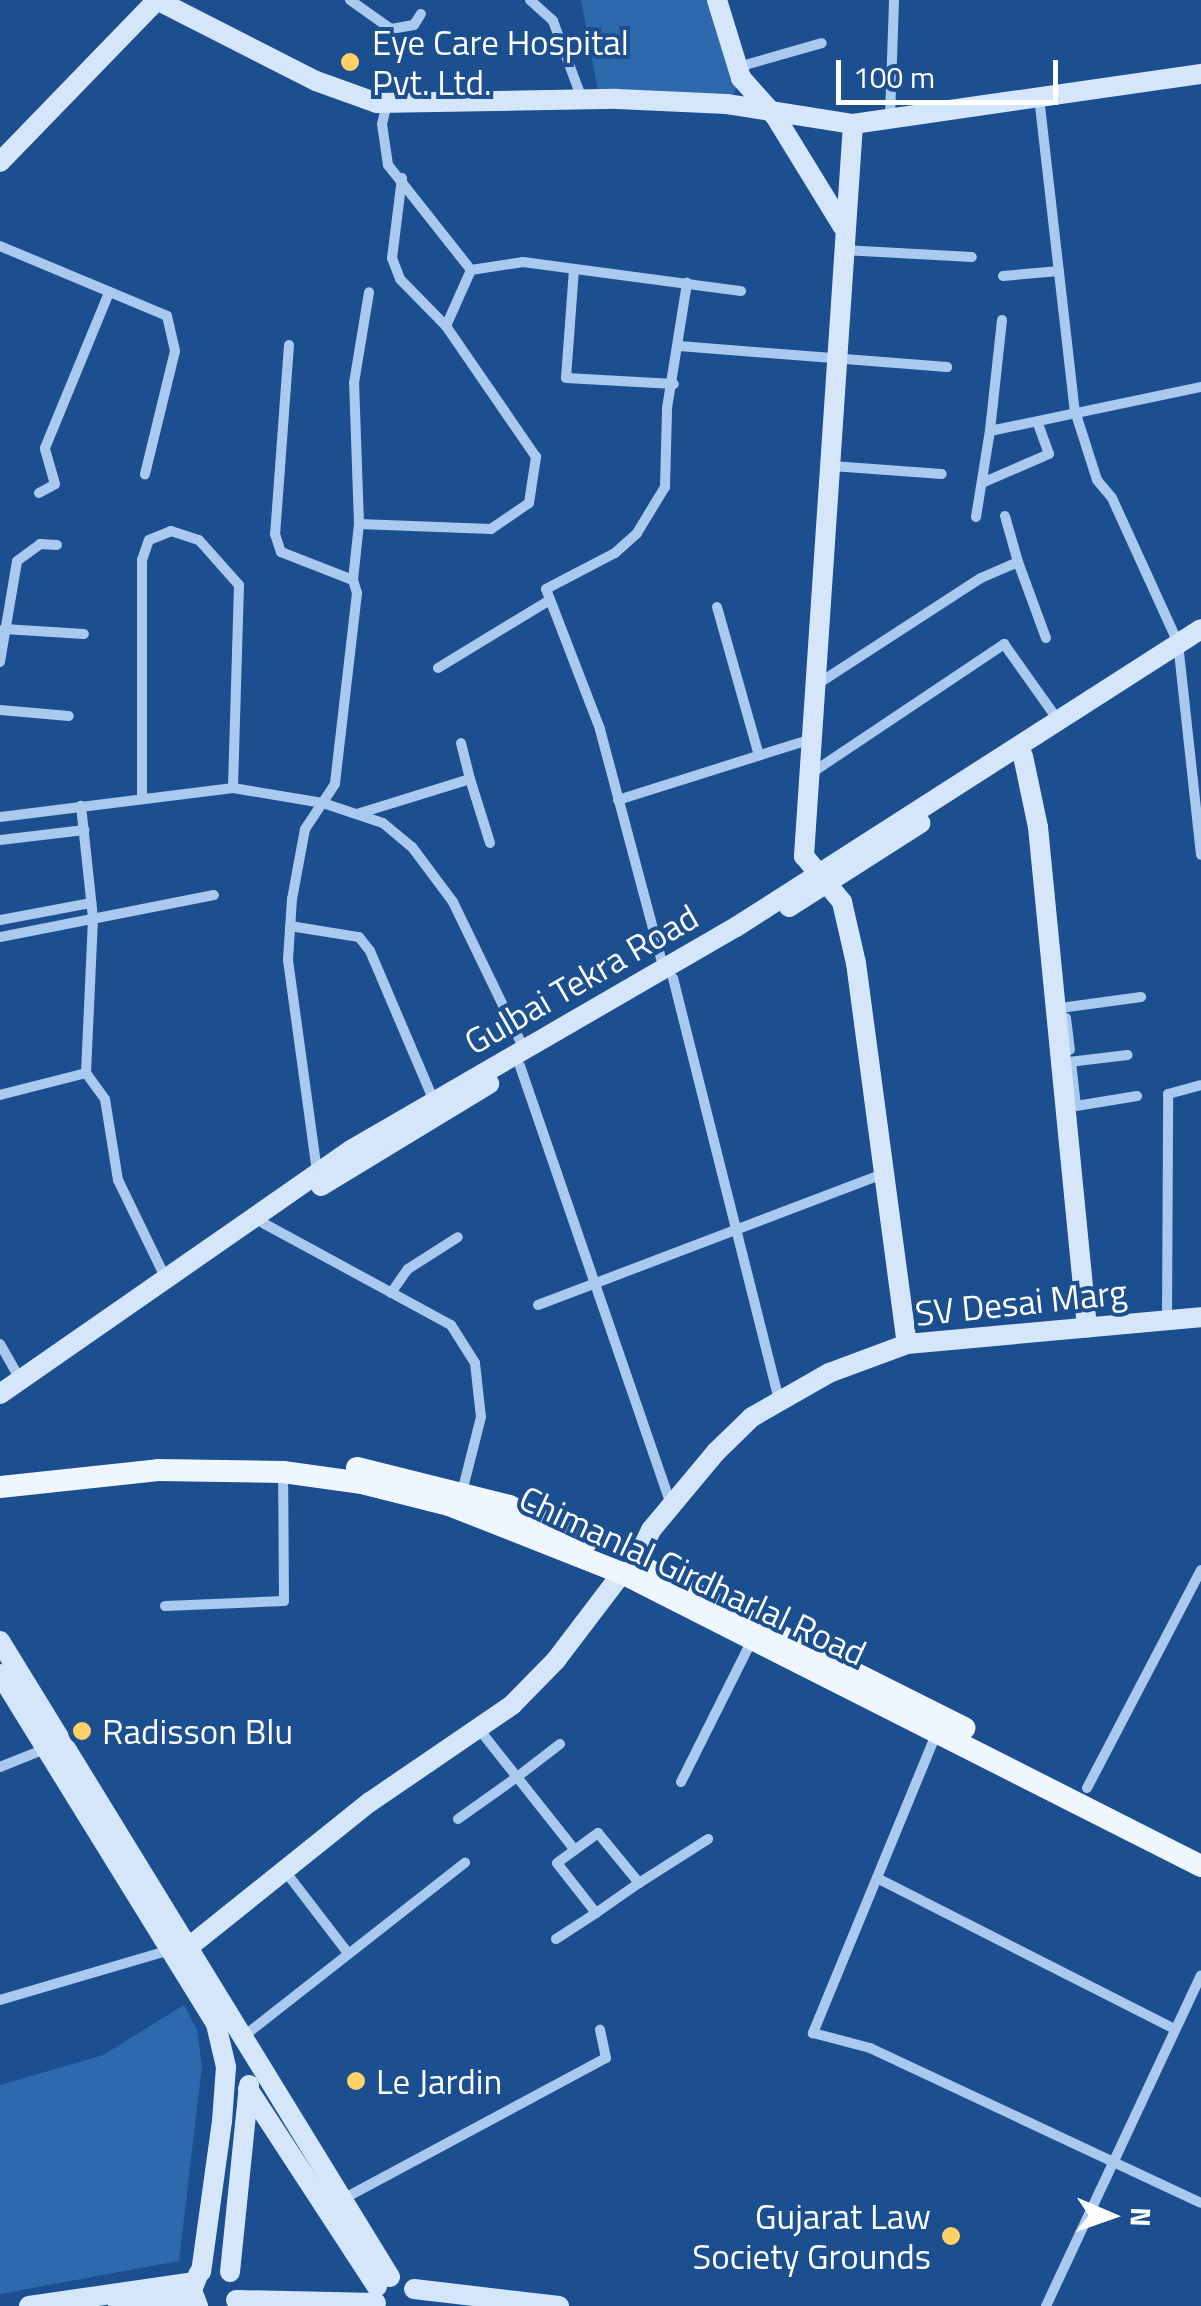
<!DOCTYPE html>
<style>
body{margin:0}
#map{position:relative;width:1201px;height:2306px;overflow:hidden;background:#1b4f8f;font-family:"Titillium Web",sans-serif}
div>[style]{position:absolute}
.green>*{inset:0;background:#2e69ad}
.street>*{height:10px;margin:-5px;padding:0 5px;transform-origin:5px;border-radius:5px;background:#a9c9ee}
.secondary>*{height:20px;margin:-10px;padding:0 10px;transform-origin:10px;border-radius:10px;background:#d6e6fa}
.primary>*{height:22px;margin:-11px;padding:0 11px;transform-origin:11px;border-radius:11px;background:#f0f6ff}
.dots>*{width:28px;height:28px;translate:-50% -50%;box-sizing:border-box;border:5px solid #1b4f8f;border-radius:50%}
span{translate:-50% -50%;white-space:nowrap;text-align:center;line-height:1.15;-webkit-text-stroke:8px #1b4f8f;paint-order:stroke}
.poi-label{font-size:35px;color:#fff}
.left{translate:0 -50%;text-align:left}
.right{translate:-100% -50%;text-align:right}
.street-label{font-size:35px;color:#fff}
.north{position:absolute;left:1061px;top:2166px;width:100px;height:100px;-webkit-text-stroke:8px #1b4f8f;paint-order:stroke;rotate:92deg;font-size:28px;font-weight:700;line-height:40px;text-align:center;color:#fff}
.north::after{content:'';display:block;margin:auto;width:35px;height:45px;background:#fff;clip-path:polygon(50% 0,100% 100%,50% 72%,0 100%)}
.scale{position:absolute;left:836px;top:60px;width:222px;height:45px;box-sizing:border-box;border:5px solid #fff;border-top:0;padding-left:12px;font-size:30px;line-height:35px;white-space:nowrap;color:#fff;-webkit-text-stroke:8px #1b4f8f;paint-order:stroke}
</style>
<div id="map">
<div class="green">
<i style="clip-path:polygon(712px 0,737px 83px,734px 94px,598px 91px,581px 0)"></i>
<i style="clip-path:polygon(184px 2005px,197px 2030px,202px 2066px,179px 2261px,0 2294px,0 2085px,103px 2055px)"></i>
</div>
<div class="street">
<i style="left:350px;top:0;width:50px;rotate:35.3deg"></i>
<i style="left:391px;top:29px;width:23px;rotate:-10deg"></i>
<i style="left:414px;top:25px;width:13px;rotate:-58deg"></i>
<i style="left:530px;top:0;width:31px;rotate:42deg"></i>
<i style="left:553px;top:21px;width:83px;rotate:69.6deg"></i>
<i style="left:738px;top:67px;width:87px;rotate:-15.9deg"></i>
<i style="left:1039px;top:97px;width:316px;rotate:83.5deg"></i>
<i style="left:1075px;top:411px;width:72px;rotate:72.3deg"></i>
<i style="left:1097px;top:480px;width:23px;rotate:50deg"></i>
<i style="left:1112px;top:498px;width:159px;rotate:65.5deg"></i>
<i style="left:1178px;top:643px;width:213px;rotate:83.8deg"></i>
<i style="left:890px;top:116px;width:116px;rotate:-88deg"></i>
<i style="left:402px;top:178px;width:81px;rotate:97.1deg"></i>
<i style="left:392px;top:258px;width:22px;rotate:69deg"></i>
<i style="left:400px;top:279px;width:66px;rotate:45.6deg"></i>
<i style="left:0;top:246px;width:181px;rotate:22.7deg"></i>
<i style="left:167px;top:316px;width:36px;rotate:77deg"></i>
<i style="left:175px;top:351px;width:127px;rotate:103.7deg"></i>
<i style="left:843px;top:250px;width:129px;rotate:3.1deg"></i>
<i style="left:574px;top:269px;width:109px;rotate:94.2deg"></i>
<i style="left:566px;top:378px;width:108px;rotate:3.2deg"></i>
<i style="left:471px;top:270px;width:53px;rotate:-8.7deg"></i>
<i style="left:523px;top:262px;width:220px;rotate:7.6deg"></i>
<i style="left:1003px;top:276px;width:56px;rotate:-5.1deg"></i>
<i style="left:1002px;top:320px;width:112px;rotate:96.2deg"></i>
<i style="left:990px;top:431px;width:216px;rotate:-11.8deg"></i>
<i style="left:289px;top:345px;width:190px;rotate:94.2deg"></i>
<i style="left:275px;top:534px;width:19px;rotate:72deg"></i>
<i style="left:281px;top:552px;width:77px;rotate:21.3deg"></i>
<i style="left:353px;top:580px;width:14px;rotate:73deg"></i>
<i style="left:357px;top:593px;width:192px;rotate:96.6deg"></i>
<i style="left:335px;top:784px;width:54px;rotate:123.7deg"></i>
<i style="left:305px;top:829px;width:71px;rotate:100.5deg"></i>
<i style="left:292px;top:899px;width:61px;rotate:93.8deg"></i>
<i style="left:288px;top:960px;width:214px;rotate:82.2deg"></i>
<i style="left:679px;top:346px;width:269px;rotate:4.5deg"></i>
<i style="left:832px;top:466px;width:110px;rotate:4.2deg"></i>
<i style="left:982px;top:483px;width:73px;rotate:-23.4deg"></i>
<i style="left:1049px;top:454px;width:33px;rotate:-110deg"></i>
<i style="left:39px;top:493px;width:18px;rotate:-29deg"></i>
<i style="left:55px;top:484px;width:37px;rotate:-106deg"></i>
<i style="left:45px;top:448px;width:168px;rotate:-67.6deg"></i>
<i style="left:1005px;top:516px;width:48px;rotate:74.2deg"></i>
<i style="left:976px;top:517px;width:87px;rotate:-80.8deg"></i>
<i style="left:359px;top:524px;width:141px;rotate:-92deg"></i>
<i style="left:354px;top:383px;width:92px;rotate:-80.6deg"></i>
<i style="left:353px;top:580px;width:56px;rotate:-83.9deg"></i>
<i style="left:359px;top:524px;width:132px;rotate:2.2deg"></i>
<i style="left:491px;top:529px;width:46px;rotate:-34.4deg"></i>
<i style="left:529px;top:503px;width:47px;rotate:-81.3deg"></i>
<i style="left:536px;top:457px;width:159px;rotate:-124.5deg"></i>
<i style="left:446px;top:326px;width:61px;rotate:-65.9deg"></i>
<i style="left:471px;top:270px;width:134px;rotate:-128.3deg"></i>
<i style="left:388px;top:165px;width:41px;rotate:-98.3deg"></i>
<i style="left:382px;top:124px;width:21px;rotate:-76deg"></i>
<i style="left:717px;top:607px;width:154px;rotate:74.2deg"></i>
<i style="left:4px;top:629px;width:80px;rotate:3.6deg"></i>
<i style="left:0;top:662px;width:102px;rotate:-80.4deg"></i>
<i style="left:17px;top:561px;width:29px;rotate:-36deg"></i>
<i style="left:40px;top:544px;width:17px;rotate:3deg"></i>
<i style="left:438px;top:668px;width:131px;rotate:-31.3deg"></i>
<i style="left:816px;top:685px;width:197px;rotate:-33deg"></i>
<i style="left:981px;top:578px;width:40px;rotate:-23.4deg"></i>
<i style="left:1018px;top:562px;width:81px;rotate:69.8deg"></i>
<i style="left:0;top:710px;width:69px;rotate:5deg"></i>
<i style="left:810px;top:774px;width:234px;rotate:-33.8deg"></i>
<i style="left:1004px;top:644px;width:93px;rotate:54.6deg"></i>
<i style="left:470px;top:779px;width:67px;rotate:72.6deg"></i>
<i style="left:142px;top:796px;width:236px;rotate:-90deg"></i>
<i style="left:142px;top:560px;width:21px;rotate:-71deg"></i>
<i style="left:149px;top:540px;width:24px;rotate:-22deg"></i>
<i style="left:171px;top:531px;width:29px;rotate:18deg"></i>
<i style="left:199px;top:540px;width:60px;rotate:48.4deg"></i>
<i style="left:239px;top:585px;width:203px;rotate:91.7deg"></i>
<i style="left:618px;top:800px;width:203px;rotate:-17.5deg"></i>
<i style="left:357px;top:814px;width:118px;rotate:-17.2deg"></i>
<i style="left:470px;top:779px;width:37px;rotate:-104deg"></i>
<i style="left:0;top:817px;width:235px;rotate:-7.1deg"></i>
<i style="left:233px;top:788px;width:91px;rotate:9.5deg"></i>
<i style="left:323px;top:803px;width:63px;rotate:18.4deg"></i>
<i style="left:383px;top:823px;width:38px;rotate:40deg"></i>
<i style="left:412px;top:847px;width:69px;rotate:53.3deg"></i>
<i style="left:453px;top:902px;width:163px;rotate:64.2deg"></i>
<i style="left:0;top:840px;width:85px;rotate:-6.8deg"></i>
<i style="left:0;top:920px;width:93px;rotate:-10.6deg"></i>
<i style="left:290px;top:926px;width:70px;rotate:9.1deg"></i>
<i style="left:359px;top:937px;width:18px;rotate:52deg"></i>
<i style="left:370px;top:951px;width:163px;rotate:66.9deg"></i>
<i style="left:0;top:937px;width:218px;rotate:-11.1deg"></i>
<i style="left:664px;top:970px;width:249px;rotate:-104.9deg"></i>
<i style="left:600px;top:729px;width:150px;rotate:-111.1deg"></i>
<i style="left:546px;top:589px;width:78px;rotate:-27.6deg"></i>
<i style="left:615px;top:553px;width:30px;rotate:-42deg"></i>
<i style="left:637px;top:533px;width:54px;rotate:-58.7deg"></i>
<i style="left:665px;top:487px;width:79px;rotate:-88.5deg"></i>
<i style="left:667px;top:408px;width:127px;rotate:-80.9deg"></i>
<i style="left:673px;top:978px;width:434px;rotate:75.9deg"></i>
<i style="left:1053px;top:1009px;width:89px;rotate:-7.8deg"></i>
<i style="left:1066px;top:1018px;width:32px;rotate:83deg"></i>
<i style="left:1069px;top:1062px;width:59px;rotate:-6.8deg"></i>
<i style="left:1071px;top:1062px;width:44px;rotate:83.5deg"></i>
<i style="left:1076px;top:1106px;width:62px;rotate:-9.3deg"></i>
<i style="left:520px;top:1066px;width:463px;rotate:71deg"></i>
<i style="left:86px;top:1073px;width:32px;rotate:54deg"></i>
<i style="left:105px;top:1099px;width:82px;rotate:80.9deg"></i>
<i style="left:118px;top:1180px;width:108px;rotate:64.1deg"></i>
<i style="left:0;top:1095px;width:89px;rotate:-14.3deg"></i>
<i style="left:86px;top:1073px;width:155px;rotate:-87.4deg"></i>
<i style="left:93px;top:918px;width:113px;rotate:-96.1deg"></i>
<i style="left:263px;top:1223px;width:214px;rotate:28.5deg"></i>
<i style="left:451px;top:1325px;width:45px;rotate:57.7deg"></i>
<i style="left:475px;top:1363px;width:54px;rotate:83.7deg"></i>
<i style="left:481px;top:1417px;width:77px;rotate:104.2deg"></i>
<i style="left:391px;top:1293px;width:29px;rotate:-55deg"></i>
<i style="left:408px;top:1269px;width:59px;rotate:-32.6deg"></i>
<i style="left:538px;top:1305px;width:367px;rotate:-20.8deg"></i>
<i style="left:1167px;top:1320px;width:226px;rotate:-89.7deg"></i>
<i style="left:1168px;top:1094px;width:34px;rotate:-15deg"></i>
<i style="left:0;top:1344px;width:40px;rotate:60.3deg"></i>
<i style="left:165px;top:1606px;width:119px;rotate:-2.4deg"></i>
<i style="left:284px;top:1601px;width:128px;rotate:-90.4deg"></i>
<i style="left:937px;top:1732px;width:326px;rotate:112.4deg"></i>
<i style="left:813px;top:2033px;width:59px;rotate:14.7deg"></i>
<i style="left:870px;top:2048px;width:365px;rotate:25.1deg"></i>
<i style="left:560px;top:1744px;width:54px;rotate:142.5deg"></i>
<i style="left:517px;top:1777px;width:92px;rotate:51.6deg"></i>
<i style="left:0;top:1767px;width:48px;rotate:-21.8deg"></i>
<i style="left:681px;top:1782px;width:159px;rotate:-63.4deg"></i>
<i style="left:1087px;top:1788px;width:246px;rotate:-62.4deg"></i>
<i style="left:458px;top:1819px;width:72px;rotate:-35.4deg"></i>
<i style="left:517px;top:1777px;width:63px;rotate:-128.5deg"></i>
<i style="left:598px;top:1833px;width:65px;rotate:50.6deg"></i>
<i style="left:639px;top:1883px;width:52px;rotate:145.1deg"></i>
<i style="left:596px;top:1913px;width:63px;rotate:-128deg"></i>
<i style="left:557px;top:1863px;width:51px;rotate:-36.2deg"></i>
<i style="left:285px;top:1871px;width:103px;rotate:52.5deg"></i>
<i style="left:877px;top:1878px;width:334px;rotate:26.9deg"></i>
<i style="left:639px;top:1883px;width:82px;rotate:-32.5deg"></i>
<i style="left:556px;top:1939px;width:48px;rotate:-33deg"></i>
<i style="left:0;top:2000px;width:180px;rotate:-16.4deg"></i>
<i style="left:244px;top:2036px;width:281px;rotate:-38.1deg"></i>
<i style="left:343px;top:2199px;width:298px;rotate:-28.2deg"></i>
<i style="left:606px;top:2058px;width:29px;rotate:-102deg"></i>
<i style="left:1046px;top:2306px;width:365px;rotate:-64.9deg"></i>
</div>
<div class="secondary">
<i style="left:157px;top:0;width:178px;rotate:27deg"></i>
<i style="left:316px;top:81px;width:65px;rotate:19.8deg"></i>
<i style="left:377px;top:103px;width:240px;rotate:-1deg"></i>
<i style="left:617px;top:99px;width:110px;rotate:2.6deg"></i>
<i style="left:727px;top:104px;width:128px;rotate:9deg"></i>
<i style="left:853px;top:124px;width:352px;rotate:-8.2deg"></i>
<i style="left:717px;top:0;width:82px;rotate:72.9deg"></i>
<i style="left:741px;top:78px;width:51px;rotate:48.2deg"></i>
<i style="left:775px;top:116px;width:130px;rotate:58.5deg"></i>
<i style="left:853px;top:124px;width:734px;rotate:93.83deg"></i>
<i style="left:804px;top:856px;width:60px;rotate:50.4deg"></i>
<i style="left:842px;top:902px;width:63px;rotate:77.1deg"></i>
<i style="left:856px;top:963px;width:384px;rotate:82.4deg"></i>
<i style="left:0;top:162px;width:226px;rotate:-45.9deg"></i>
<i style="left:1023px;top:756px;width:73px;rotate:78.1deg"></i>
<i style="left:1038px;top:827px;width:503px;rotate:84.41deg"></i>
<i style="left:789px;top:907px;width:156px;rotate:-32.5deg"></i>
<i style="left:321px;top:1186px;width:197px;rotate:-31.3deg"></i>
<i style="left:0;top:1394px;width:427px;rotate:-34.8deg"></i>
<i style="left:351px;top:1150px;width:445px;rotate:-30.1deg"></i>
<i style="left:736px;top:927px;width:552px;rotate:-32.65deg"></i>
<i style="left:635px;top:1563px;width:37px;rotate:-64deg"></i>
<i style="left:651px;top:1530px;width:102px;rotate:-50.2deg"></i>
<i style="left:716px;top:1452px;width:50px;rotate:-44.2deg"></i>
<i style="left:752px;top:1417px;width:89px;rotate:-29.7deg"></i>
<i style="left:829px;top:1373px;width:83px;rotate:-20.4deg"></i>
<i style="left:907px;top:1344px;width:295px;rotate:-5.2deg"></i>
<i style="left:0;top:1641px;width:746px;rotate:58.48deg"></i>
<i style="left:0;top:1674px;width:411px;rotate:58.3deg"></i>
<i style="left:216px;top:2024px;width:44px;rotate:76.9deg"></i>
<i style="left:226px;top:2067px;width:54px;rotate:94.2deg"></i>
<i style="left:222px;top:2121px;width:152px;rotate:97.9deg"></i>
<i style="left:190px;top:1946px;width:231px;rotate:-38.7deg"></i>
<i style="left:370px;top:1802px;width:172px;rotate:-34.3deg"></i>
<i style="left:512px;top:1705px;width:63px;rotate:-45.6deg"></i>
<i style="left:556px;top:1660px;width:109px;rotate:-52.8deg"></i>
<i style="left:248px;top:2089px;width:236px;rotate:56.9deg"></i>
<i style="left:230px;top:2272px;width:188px;rotate:-84.2deg"></i>
<i style="left:414px;top:2289px;width:146px;rotate:6.7deg"></i>
<i style="left:236px;top:2300px;width:140px;rotate:1.2deg"></i>
<i style="left:29px;top:2306px;width:166px;rotate:-8.3deg"></i>
<i style="left:118px;top:2306px;width:76px;rotate:-6.8deg"></i>
<i style="left:198px;top:2306px;width:17px;rotate:-111deg"></i>
<i style="left:192px;top:2290px;width:18px;rotate:-68deg"></i>
</div>
<div class="primary">
<i style="left:357px;top:1468px;width:157px;rotate:14deg"></i>
<i style="left:509px;top:1506px;width:86px;rotate:23.9deg"></i>
<i style="left:0;top:1487px;width:159px;rotate:-6.1deg"></i>
<i style="left:158px;top:1470px;width:125px;rotate:0.9deg"></i>
<i style="left:283px;top:1472px;width:80px;rotate:7.9deg"></i>
<i style="left:362px;top:1483px;width:90px;rotate:14.2deg"></i>
<i style="left:449px;top:1505px;width:186px;rotate:21.5deg"></i>
<i style="left:622px;top:1573px;width:649px;rotate:26.84deg"></i>
<i style="left:639px;top:1565px;width:364px;rotate:26.6deg"></i>
</div>
<div class="dots">
<i style="left:350px;top:62px;background:#ffd166"></i>
<i style="left:82px;top:1731px;background:#ffd166"></i>
<i style="left:356px;top:2081px;background:#ffd166"></i>
<i style="left:951px;top:2236px;background:#ffd166"></i>
</div>
<div class="poi-label">
<span class="left" style="left:372px;top:62px">Eye Care Hospital<br>Pvt. Ltd.</span>
<span class="left" style="left:102px;top:1731px">Radisson Blu</span>
<span class="left" style="left:376px;top:2081px">Le Jardin</span>
<span class="right" style="left:931px;top:2236px">Gujarat Law<br>Society Grounds</span>
</div>
<div class="street-label">
<span style="left:581px;top:979px;rotate:-30deg">Gulbai Tekra Road</span>
<span style="left:1021px;top:1302px;rotate:-6deg">SV Desai Marg</span>
<span style="left:693px;top:1575px;rotate:25deg">Chimanlal Girdharlal Road</span>
</div>
<div class="north">N</div>
<div class="scale">100 m</div>
</div>
